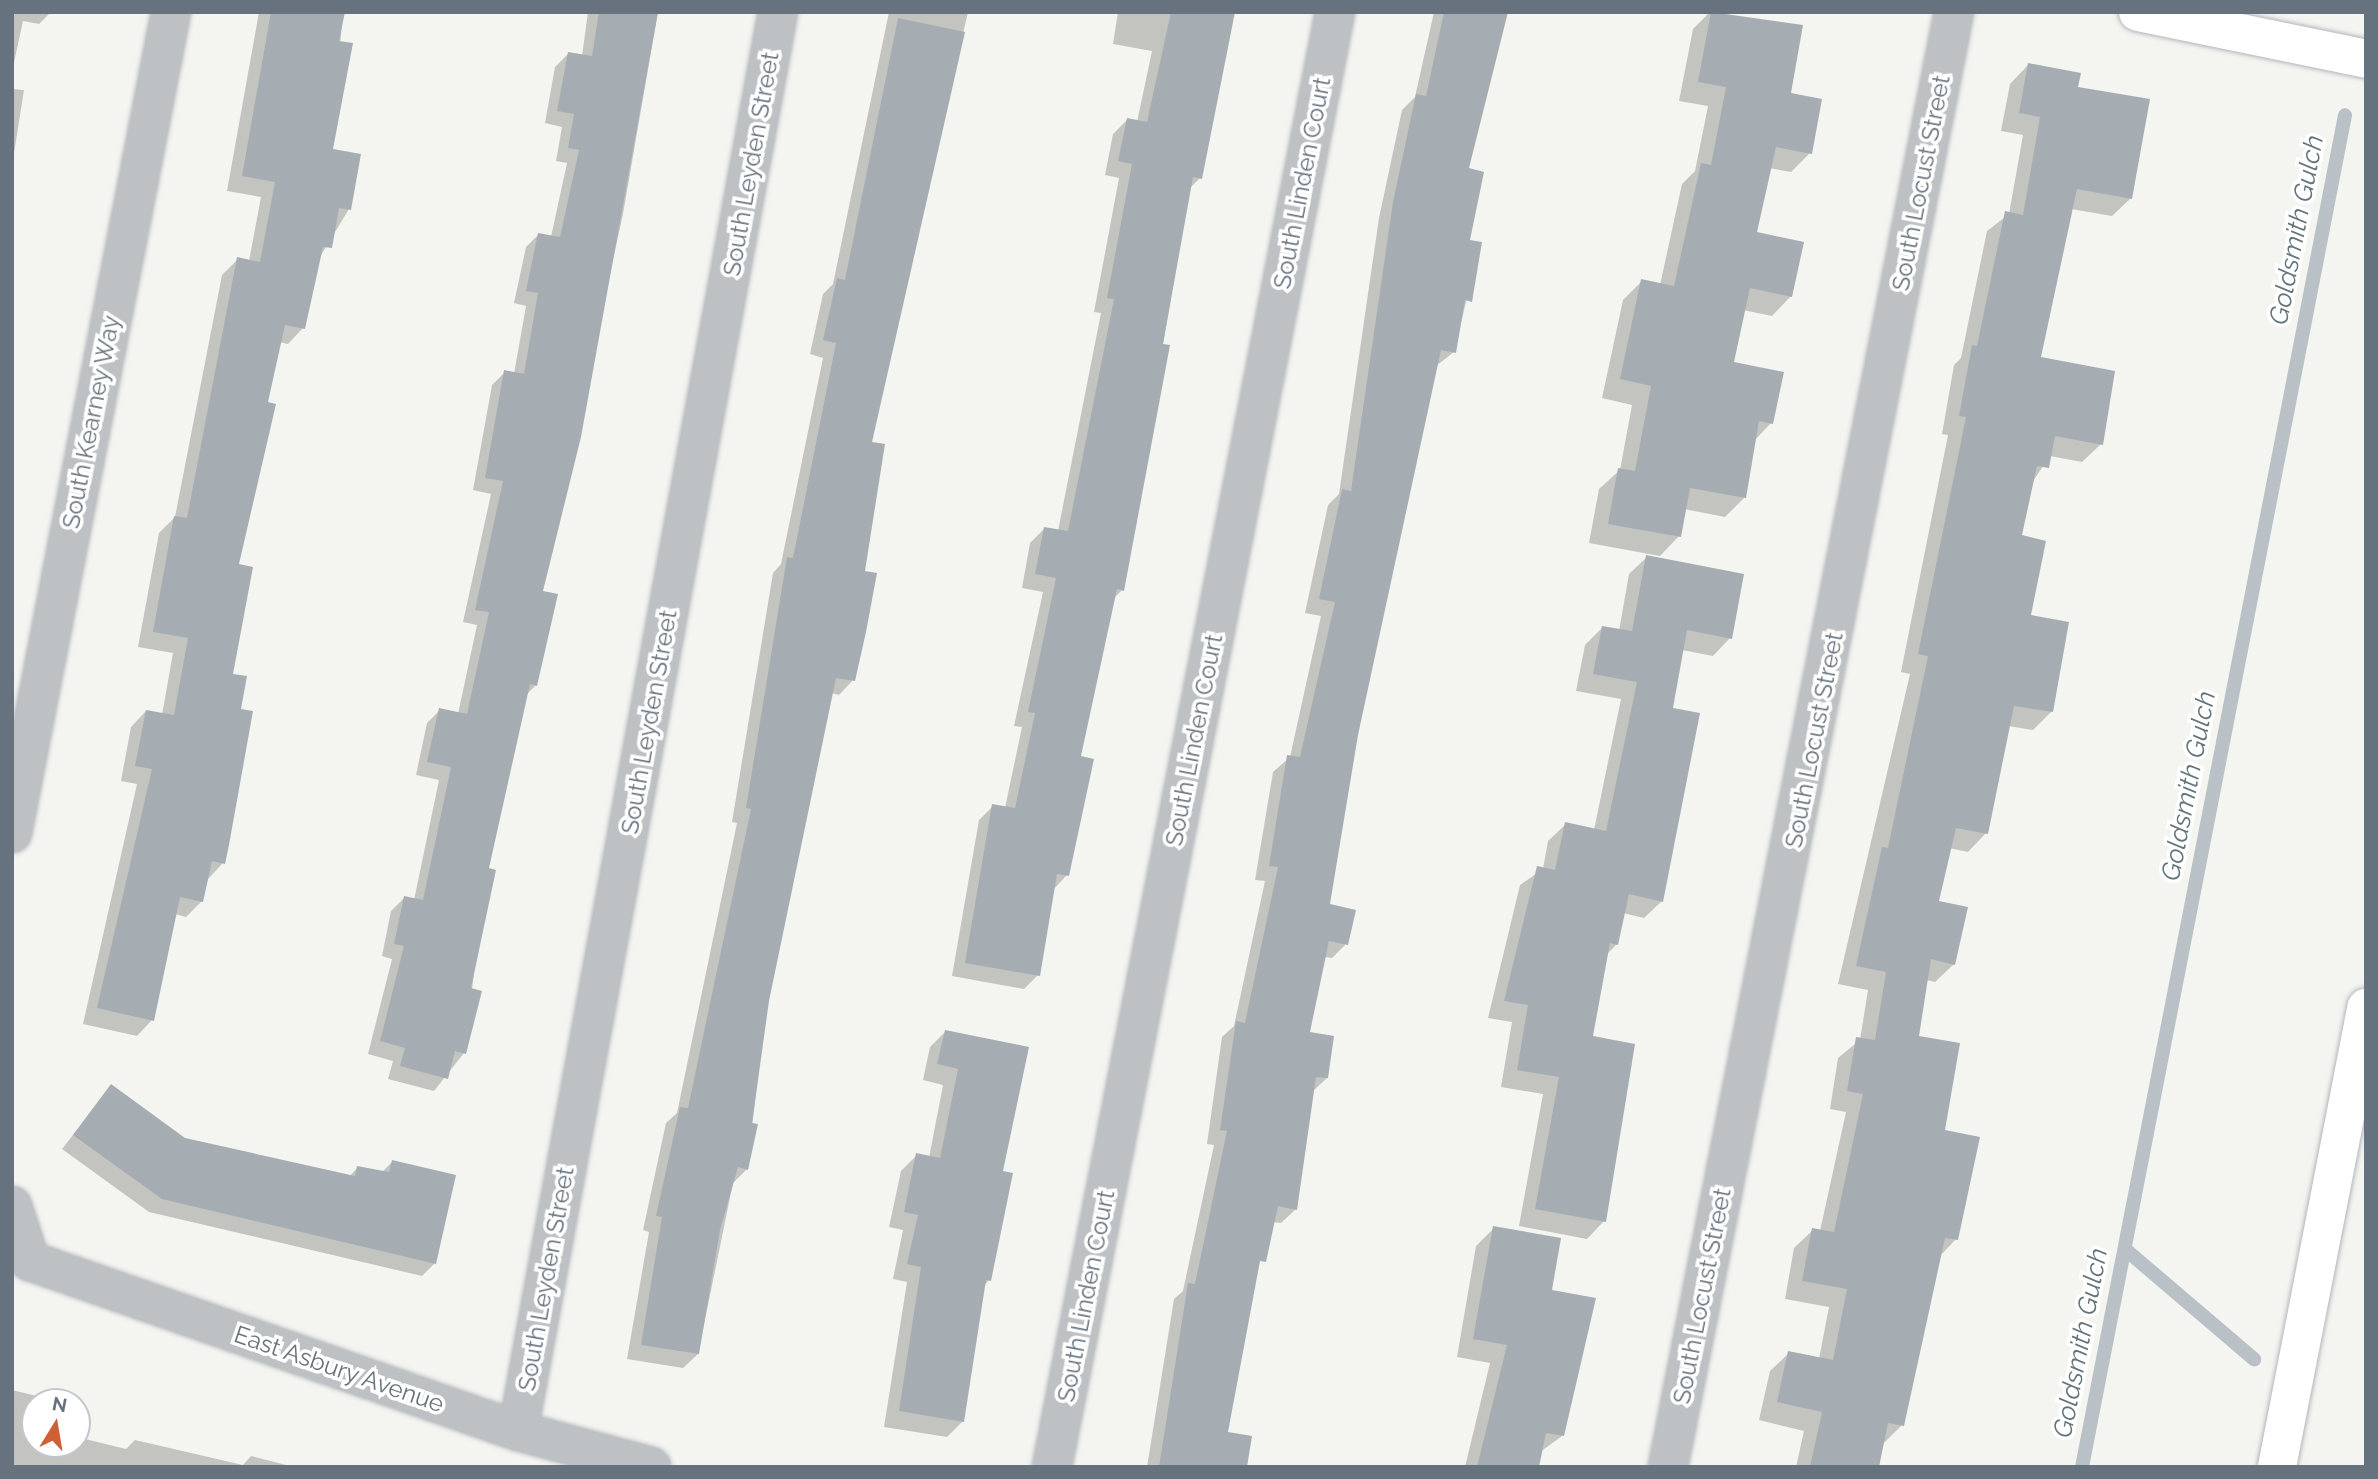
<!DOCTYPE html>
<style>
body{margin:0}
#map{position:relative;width:2378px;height:1479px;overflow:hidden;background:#f4f4f1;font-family:Raleway,sans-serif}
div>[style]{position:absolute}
.shadow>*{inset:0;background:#0003}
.stream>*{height:14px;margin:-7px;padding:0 7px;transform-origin:7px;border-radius:7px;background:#b9c1c6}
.building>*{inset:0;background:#a6adb2}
.roads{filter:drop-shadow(0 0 2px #b2b6ba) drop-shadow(0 0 2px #b2b6ba)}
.street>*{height:38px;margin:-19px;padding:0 19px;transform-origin:19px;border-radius:19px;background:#bdc1c4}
.secondary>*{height:38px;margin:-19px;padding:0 19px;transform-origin:19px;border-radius:19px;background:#fff}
.primary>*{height:38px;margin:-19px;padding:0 19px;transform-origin:19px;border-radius:19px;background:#fff}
span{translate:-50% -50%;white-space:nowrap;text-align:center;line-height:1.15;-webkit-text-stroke:7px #fff;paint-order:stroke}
.street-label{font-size:24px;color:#66737e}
.water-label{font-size:26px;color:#63747b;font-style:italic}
.frame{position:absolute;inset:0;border:14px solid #66737e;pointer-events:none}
.north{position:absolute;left:21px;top:1388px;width:70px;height:70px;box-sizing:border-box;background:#fff;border:2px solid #c2c7cb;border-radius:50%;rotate:11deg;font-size:19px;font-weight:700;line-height:28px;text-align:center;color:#66737e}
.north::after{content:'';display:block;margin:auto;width:24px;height:32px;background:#ce5f37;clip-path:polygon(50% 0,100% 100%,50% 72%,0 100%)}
</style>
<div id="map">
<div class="shadow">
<i style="clip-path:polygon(12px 12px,51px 12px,39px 24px,23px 21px,12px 72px)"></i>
<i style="clip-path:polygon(259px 12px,343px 12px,331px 151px,349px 209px,318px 260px,303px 328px,288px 344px,279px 342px,266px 404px,237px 566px,231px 675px,239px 711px,223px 863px,208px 879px,202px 901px,186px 917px,175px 914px,152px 1020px,137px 1036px,83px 1024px,137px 784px,121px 781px,131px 727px,146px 711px,162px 715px,173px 653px,138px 647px,159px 533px,175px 517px,222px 275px,238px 259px,249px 261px,261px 197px,227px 191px)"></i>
<i style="clip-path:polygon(588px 12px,658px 12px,623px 214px,541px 592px,536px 685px,525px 696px,487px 870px,464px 1053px,434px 1091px,388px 1079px,393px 1061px,368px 1054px,392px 959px,382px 956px,391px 911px,404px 898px,414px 900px,439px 780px,416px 775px,427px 723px,440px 710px,458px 714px,477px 625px,463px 622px,491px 494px,473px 490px,492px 385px,505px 372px,514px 374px,526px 306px,514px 303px,526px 247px,539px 234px,551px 237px,567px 163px,556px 161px,562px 127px,545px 123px,555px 67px,568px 54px,582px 56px)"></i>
<i style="clip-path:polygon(889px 12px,968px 12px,870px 443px,853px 680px,839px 695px,831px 693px,767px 1001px,747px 1169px,733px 1183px,698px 1354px,683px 1368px,627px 1359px,649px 1232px,643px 1230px,666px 1123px,677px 1113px,737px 823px,732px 822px,773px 573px,781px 564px,823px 358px,810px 354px,823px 294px,833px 284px)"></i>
<i style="clip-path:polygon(1118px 12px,1232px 12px,1200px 178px,1189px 189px,1122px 590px,1113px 599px,1079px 757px,1067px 875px,1053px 890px,1038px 975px,1024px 989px,952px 976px,979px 820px,993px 806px,1005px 808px,1022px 727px,1014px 726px,1043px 592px,1022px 588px,1030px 543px,1044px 529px,1058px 531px,1101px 313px,1094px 312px,1119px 178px,1105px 175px,1113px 134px,1127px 120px,1137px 122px,1152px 51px,1113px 44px)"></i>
<i style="clip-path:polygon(1434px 12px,1506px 12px,1467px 169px,1468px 242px,1480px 244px,1454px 352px,1436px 366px,1356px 735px,1328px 906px,1346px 944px,1332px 958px,1324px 957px,1308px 1034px,1327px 1078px,1312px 1092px,1296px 1209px,1281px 1223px,1273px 1222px,1257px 1269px,1226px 1433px,1245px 1467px,1147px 1467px,1174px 1299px,1183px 1291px,1214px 1145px,1207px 1144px,1222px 1037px,1234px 1026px,1265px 881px,1255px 880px,1273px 772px,1290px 757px,1321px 616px,1305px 613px,1328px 505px,1339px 494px,1379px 218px,1402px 110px,1415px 97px)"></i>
<i style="clip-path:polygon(1710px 12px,1801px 27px,1789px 94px,1810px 153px,1791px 172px,1769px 168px,1755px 234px,1791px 296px,1772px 316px,1743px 310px,1732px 363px,1771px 423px,1754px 441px,1744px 498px,1725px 517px,1684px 509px,1679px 536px,1660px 556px,1589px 543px,1599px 489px,1620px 470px,1632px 405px,1602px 398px,1623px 300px,1642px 281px,1660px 285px,1682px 184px,1695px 171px,1708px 106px,1679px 101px,1693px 29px)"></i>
<i style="clip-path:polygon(2028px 65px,2076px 88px,2131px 198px,2112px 216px,2071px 209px,2039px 359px,2101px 444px,2082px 462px,2050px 456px,2031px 484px,2020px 537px,2029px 616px,2052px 711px,2033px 730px,2008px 726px,1986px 833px,1968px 852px,1949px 848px,1937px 902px,1954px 964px,1935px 982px,1926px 980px,1917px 1037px,1943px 1131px,1956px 1239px,1940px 1256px,1902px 1425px,1883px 1444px,1877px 1467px,1796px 1467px,1804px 1431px,1759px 1420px,1770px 1371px,1789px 1353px,1819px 1359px,1829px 1307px,1785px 1299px,1794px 1248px,1813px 1230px,1820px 1231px,1846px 1112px,1830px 1109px,1838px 1058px,1860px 1040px,1868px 990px,1838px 984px,1910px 674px,1901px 672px,1948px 435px,1942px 434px,1954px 365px,1961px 358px,1987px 231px,2009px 214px,2023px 135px,2001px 131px,2010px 84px)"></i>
<i style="clip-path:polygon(12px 89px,24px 90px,12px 166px)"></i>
<i style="clip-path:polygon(1647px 557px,1730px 638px,1713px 656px,1682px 650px,1671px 709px,1662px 901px,1644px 918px,1623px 913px,1617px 944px,1606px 955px,1591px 1038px,1604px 1221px,1587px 1239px,1519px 1226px,1543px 1094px,1501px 1087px,1512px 1022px,1488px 1018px,1520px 885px,1543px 869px,1548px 841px,1566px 824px,1594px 830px,1621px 699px,1576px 691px,1585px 645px,1602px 628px,1619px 631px,1629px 574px)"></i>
<i style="clip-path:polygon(945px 1032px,1000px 1172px,989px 1280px,983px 1287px,963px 1421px,947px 1437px,884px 1427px,907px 1282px,893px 1279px,903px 1230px,889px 1227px,901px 1171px,917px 1155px,929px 1158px,943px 1085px,923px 1080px,930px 1047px)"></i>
<i style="clip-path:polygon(111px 1086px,185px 1139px,349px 1177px,358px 1167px,381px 1173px,392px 1162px,435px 1263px,422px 1276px,149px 1212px,62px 1149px)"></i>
<i style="clip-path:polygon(1494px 1228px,1550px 1291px,1562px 1436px,1540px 1452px,1537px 1467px,1465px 1467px,1490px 1363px,1457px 1357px,1476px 1246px)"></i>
<i style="clip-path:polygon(12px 1390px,41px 1397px,35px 1402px,35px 1444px,77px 1444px,77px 1437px,126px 1449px,135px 1440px,243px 1465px,251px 1456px,294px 1467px,12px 1467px)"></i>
</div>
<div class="stream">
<i style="left:2125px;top:1249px;width:170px;rotate:40.5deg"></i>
<i style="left:2082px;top:1467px;width:1377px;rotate:-78.99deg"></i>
</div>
<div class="building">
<i style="clip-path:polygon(271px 12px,345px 12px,339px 41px,353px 43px,333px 149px,361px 154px,351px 210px,339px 208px,332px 248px,323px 247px,305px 329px,285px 325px,268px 402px,276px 404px,239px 564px,253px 567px,233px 674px,247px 676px,241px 709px,253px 711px,229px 845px,225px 864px,212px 861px,203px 902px,180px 897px,154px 1021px,97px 1008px,152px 769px,135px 766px,146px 710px,174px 715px,188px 638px,153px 632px,174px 516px,187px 518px,237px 257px,260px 262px,275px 182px,242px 176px)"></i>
<i style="clip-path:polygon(599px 12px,658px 12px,581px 437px,543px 591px,558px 594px,537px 686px,530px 684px,489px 868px,496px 870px,471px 988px,482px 991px,466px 1054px,455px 1051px,448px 1079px,400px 1066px,405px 1048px,380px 1041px,404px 946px,394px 944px,404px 896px,423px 900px,451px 767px,427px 762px,439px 708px,467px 714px,489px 612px,475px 610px,503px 481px,485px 478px,504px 370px,524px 374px,538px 293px,526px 291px,538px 233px,560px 237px,579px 150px,568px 148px,574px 114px,557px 111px,568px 52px,592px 56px)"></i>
<i style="clip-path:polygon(1171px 12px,1235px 12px,1202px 179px,1193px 177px,1163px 344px,1170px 345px,1124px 591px,1117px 589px,1081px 756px,1094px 759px,1069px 876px,1057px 874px,1040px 976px,965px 963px,992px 804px,1015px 808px,1035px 713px,1028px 712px,1056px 578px,1035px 574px,1044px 527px,1068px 531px,1114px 299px,1107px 298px,1132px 164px,1118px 161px,1127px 118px,1147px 122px)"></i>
<i style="clip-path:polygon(1444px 12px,1508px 12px,1469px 168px,1484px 172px,1470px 240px,1482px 242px,1472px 302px,1465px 300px,1456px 353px,1441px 350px,1358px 735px,1330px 904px,1356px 910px,1348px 945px,1329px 941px,1310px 1032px,1334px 1036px,1328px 1078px,1316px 1077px,1297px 1210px,1278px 1206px,1266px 1262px,1260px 1261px,1228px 1432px,1252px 1436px,1247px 1467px,1159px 1467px,1188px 1283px,1195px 1284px,1227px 1131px,1220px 1130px,1236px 1021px,1245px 1023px,1278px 867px,1269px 866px,1287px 755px,1300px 757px,1335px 602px,1319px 599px,1342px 489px,1351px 491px,1393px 202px,1416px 94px,1426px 96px)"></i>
<i style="clip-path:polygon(1711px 12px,1803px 25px,1791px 93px,1822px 99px,1812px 154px,1776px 147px,1757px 232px,1804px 242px,1792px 297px,1750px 288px,1734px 362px,1784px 372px,1773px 424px,1759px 421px,1746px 498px,1690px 488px,1681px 537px,1608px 524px,1618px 468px,1635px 471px,1651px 386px,1620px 379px,1641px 279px,1674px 286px,1701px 163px,1711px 165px,1726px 87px,1698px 82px)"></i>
<i style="clip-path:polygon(898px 18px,965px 32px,872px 442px,885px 444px,865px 571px,877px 573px,866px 632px,855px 681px,836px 678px,769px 1001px,752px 1123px,758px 1124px,748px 1170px,738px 1167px,720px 1230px,699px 1354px,641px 1345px,662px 1217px,656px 1216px,680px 1107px,688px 1108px,751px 809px,746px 808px,787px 557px,793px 558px,836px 343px,823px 340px,837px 278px,845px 280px)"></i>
<i style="clip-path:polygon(2028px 63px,2081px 73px,2078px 87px,2150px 99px,2132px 199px,2077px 189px,2041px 357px,2115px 371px,2103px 445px,2055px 436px,2049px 468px,2037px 466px,2022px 535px,2046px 541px,2031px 615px,2069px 622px,2053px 712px,2014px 706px,1988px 834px,1956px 828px,1939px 901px,1968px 907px,1955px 965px,1931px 959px,1919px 1036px,1960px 1043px,1945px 1130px,1980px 1137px,1958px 1240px,1945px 1238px,1904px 1426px,1888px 1423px,1879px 1467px,1810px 1467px,1822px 1412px,1777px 1402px,1788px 1351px,1833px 1360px,1847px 1289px,1802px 1281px,1812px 1228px,1834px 1232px,1863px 1094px,1847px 1091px,1856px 1037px,1875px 1040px,1886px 972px,1856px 966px,1882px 847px,1888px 848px,1928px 656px,1918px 654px,1966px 417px,1959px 416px,1972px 345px,1977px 346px,2005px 211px,2023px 215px,2040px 117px,2019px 113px)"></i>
<i style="clip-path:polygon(1646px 555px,1744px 574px,1732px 639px,1687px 630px,1673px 708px,1700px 713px,1663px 902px,1629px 894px,1618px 945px,1610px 943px,1593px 1036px,1635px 1044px,1606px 1222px,1535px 1209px,1559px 1077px,1517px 1070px,1528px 1005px,1504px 1001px,1537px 866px,1555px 870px,1565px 822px,1606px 831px,1637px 682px,1593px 674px,1602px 626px,1632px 631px)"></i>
<i style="clip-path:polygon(945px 1030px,1029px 1047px,1003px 1171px,1013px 1173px,991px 1281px,986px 1280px,964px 1422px,899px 1411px,921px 1267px,907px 1264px,918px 1215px,904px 1212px,916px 1153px,940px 1158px,958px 1069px,937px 1064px)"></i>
<i style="clip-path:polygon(111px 1084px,185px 1138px,355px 1176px,357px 1166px,389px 1172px,392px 1160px,456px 1175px,436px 1264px,162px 1199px,73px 1135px)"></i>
<i style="clip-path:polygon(1493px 1226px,1561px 1238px,1552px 1290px,1596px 1298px,1564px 1436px,1546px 1433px,1539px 1467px,1477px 1467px,1507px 1345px,1473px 1339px)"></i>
</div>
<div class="roads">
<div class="street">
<i style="left:12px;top:833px;width:836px;rotate:-79.04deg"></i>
<i style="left:12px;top:1206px;width:58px;rotate:71.9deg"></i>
<i style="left:30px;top:1261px;width:517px;rotate:19.21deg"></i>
<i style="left:518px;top:1431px;width:138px;rotate:15.1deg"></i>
<i style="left:518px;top:1431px;width:1443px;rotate:-79.62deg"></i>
<i style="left:1052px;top:1467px;width:1482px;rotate:-78.99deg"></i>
<i style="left:1668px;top:1467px;width:1483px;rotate:-78.88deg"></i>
</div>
<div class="secondary">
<i style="left:2138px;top:12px;width:233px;rotate:11.6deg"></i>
</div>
<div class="primary">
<i style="left:2277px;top:1467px;width:468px;rotate:-79deg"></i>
</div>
</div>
<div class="street-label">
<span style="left:751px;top:164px;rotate:-80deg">South Leyden Street</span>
<span style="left:1302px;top:183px;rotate:-79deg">South Linden Court</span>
<span style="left:1921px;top:183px;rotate:-79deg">South Locust Street</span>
<span style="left:91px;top:422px;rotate:-79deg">South Kearney Way</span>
<span style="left:649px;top:722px;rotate:-80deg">South Leyden Street</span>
<span style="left:1194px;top:740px;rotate:-79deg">South Linden Court</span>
<span style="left:1814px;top:740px;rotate:-79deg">South Locust Street</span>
<span style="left:546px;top:1279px;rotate:-80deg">South Leyden Street</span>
<span style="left:1086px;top:1296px;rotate:-79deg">South Linden Court</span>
<span style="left:1702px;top:1296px;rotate:-79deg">South Locust Street</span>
<span style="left:339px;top:1369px;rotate:19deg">East Asbury Avenue</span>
</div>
<div class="water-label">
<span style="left:2297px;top:230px;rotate:-79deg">Goldsmith Gulch</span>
<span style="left:2189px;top:786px;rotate:-79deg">Goldsmith Gulch</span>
<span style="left:2081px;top:1343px;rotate:-79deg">Goldsmith Gulch</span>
</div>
<div class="frame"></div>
<div class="north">N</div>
</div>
